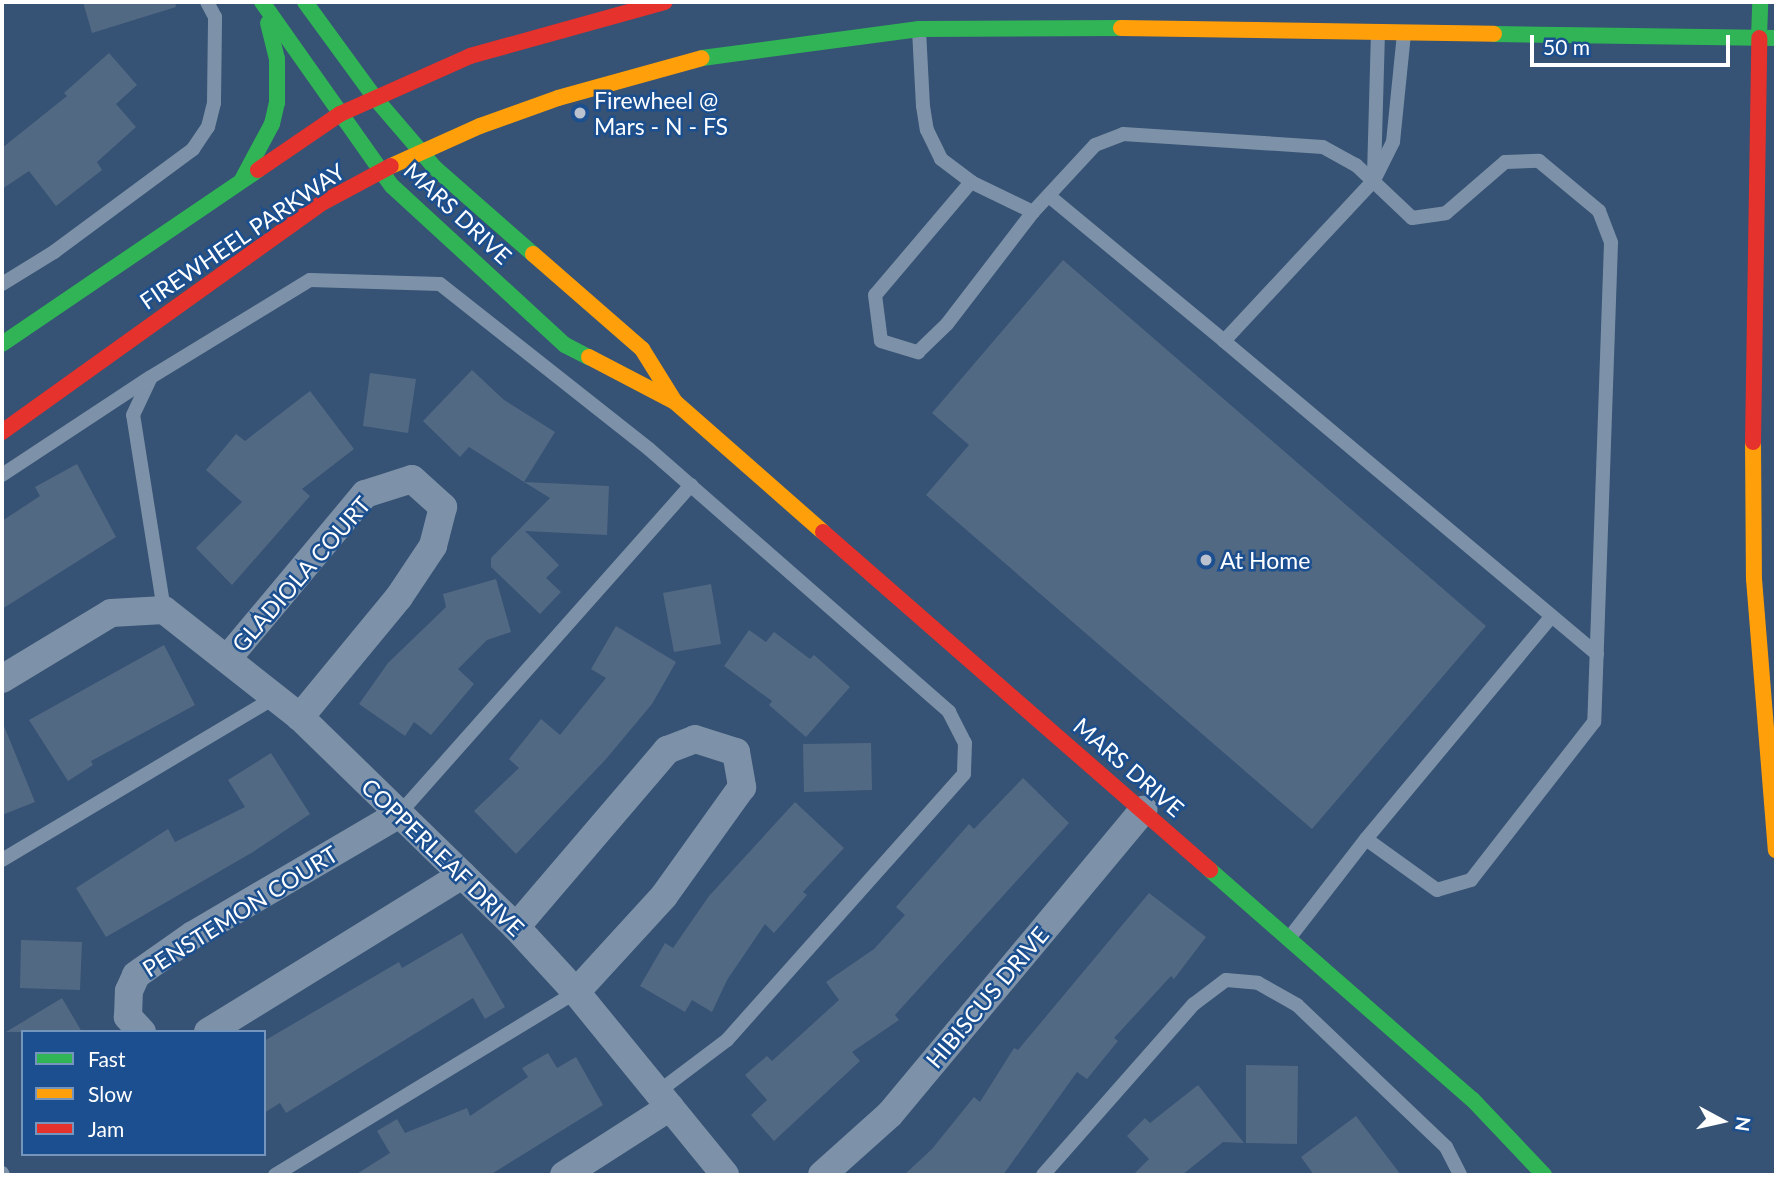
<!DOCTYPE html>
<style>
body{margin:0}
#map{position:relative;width:1778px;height:1177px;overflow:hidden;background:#365274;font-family:Lato,sans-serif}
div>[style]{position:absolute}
.building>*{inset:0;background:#526984}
.lane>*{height:14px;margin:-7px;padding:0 7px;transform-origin:7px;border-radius:7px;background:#7d92a8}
.street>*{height:28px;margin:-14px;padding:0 14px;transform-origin:14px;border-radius:14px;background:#7d92a8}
.fast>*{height:16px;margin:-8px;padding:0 8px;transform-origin:8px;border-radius:8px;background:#30b455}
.slow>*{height:16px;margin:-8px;padding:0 8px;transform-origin:8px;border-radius:8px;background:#ff9f0a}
.jam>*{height:16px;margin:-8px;padding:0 8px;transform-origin:8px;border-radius:8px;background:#e5322d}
.dots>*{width:19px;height:19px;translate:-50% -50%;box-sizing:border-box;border:4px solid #1b4f8f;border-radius:50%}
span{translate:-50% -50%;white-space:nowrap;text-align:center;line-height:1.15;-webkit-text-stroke:5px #1b4f8f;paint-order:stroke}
.poi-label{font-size:23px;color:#fff}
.left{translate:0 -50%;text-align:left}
.street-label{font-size:23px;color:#fff}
.frame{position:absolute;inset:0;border:4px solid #fff;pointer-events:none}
.legend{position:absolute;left:21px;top:1030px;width:245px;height:126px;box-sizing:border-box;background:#1b4f8f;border:2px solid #7695bc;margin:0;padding:9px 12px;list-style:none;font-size:21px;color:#fff}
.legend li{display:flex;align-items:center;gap:14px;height:35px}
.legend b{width:35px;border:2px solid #7695bc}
.north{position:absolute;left:1687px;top:1086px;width:70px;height:70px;-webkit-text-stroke:5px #1b4f8f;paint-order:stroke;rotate:98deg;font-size:19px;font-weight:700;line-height:28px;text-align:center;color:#fff}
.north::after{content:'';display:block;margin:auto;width:24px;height:32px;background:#fff;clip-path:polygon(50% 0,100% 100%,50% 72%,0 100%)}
.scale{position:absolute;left:1530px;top:35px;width:200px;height:32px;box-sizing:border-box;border:4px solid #fff;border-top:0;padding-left:9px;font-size:21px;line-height:24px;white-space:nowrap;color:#fff;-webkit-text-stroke:5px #1b4f8f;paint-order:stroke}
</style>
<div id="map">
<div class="building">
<i style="clip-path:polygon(83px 2px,175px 2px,176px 7px,92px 33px)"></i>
<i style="clip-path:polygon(109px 53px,137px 85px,116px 104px,136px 127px,97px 162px,102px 170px,56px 206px,29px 171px,2px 189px,2px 148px,67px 96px,64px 93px)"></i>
<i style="clip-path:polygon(1063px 260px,1486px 626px,1312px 829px,926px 495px,969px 445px,932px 413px)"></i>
<i style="clip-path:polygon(472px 370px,504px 400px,555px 432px,524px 482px,469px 447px,460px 457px,423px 421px)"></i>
<i style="clip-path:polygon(370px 373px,416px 379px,408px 433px,363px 426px)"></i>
<i style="clip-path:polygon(310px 391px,354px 449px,302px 489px,310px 496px,232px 585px,196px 548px,242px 502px,206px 470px,236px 434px,245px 441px)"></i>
<i style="clip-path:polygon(77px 464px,116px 537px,2px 609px,2px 521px,40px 496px,35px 487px)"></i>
<i style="clip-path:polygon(524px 482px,609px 486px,607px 535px,525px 531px,559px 565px,546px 578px,561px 592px,540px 614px,491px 567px,491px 558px,550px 498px)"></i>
<i style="clip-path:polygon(496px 579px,511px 632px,487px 640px,458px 669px,474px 684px,431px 735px,414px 722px,405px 736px,359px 704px,388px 663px,446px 607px,443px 594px)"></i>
<i style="clip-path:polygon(711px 584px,721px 644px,674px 652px,663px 593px)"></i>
<i style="clip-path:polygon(616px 626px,676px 662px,652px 704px,606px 759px,516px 854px,474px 811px,519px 768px,509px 759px,541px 719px,560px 735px,606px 678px,591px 669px)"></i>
<i style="clip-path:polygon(749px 630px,766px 642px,774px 632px,810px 659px,814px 655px,850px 687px,806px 737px,769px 705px,772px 701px,724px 666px)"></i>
<i style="clip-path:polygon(164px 645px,195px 705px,91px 761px,93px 765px,68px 781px,29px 720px)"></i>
<i style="clip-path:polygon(2px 721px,35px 802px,2px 815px)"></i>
<i style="clip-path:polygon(871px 743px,872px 790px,804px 792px,803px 744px)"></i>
<i style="clip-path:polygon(271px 753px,310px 814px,253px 852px,106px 937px,76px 888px,168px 829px,175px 842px,245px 807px,228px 780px)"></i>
<i style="clip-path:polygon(1023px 778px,1069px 823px,895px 1015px,899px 1020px,852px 1052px,860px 1061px,774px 1141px,751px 1115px,767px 1100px,745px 1075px,767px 1056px,772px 1061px,839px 1000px,826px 982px,874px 949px,905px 915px,896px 907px,969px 824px,974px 829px)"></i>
<i style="clip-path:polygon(795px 802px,844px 848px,803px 892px,807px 895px,774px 933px,765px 924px,727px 980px,712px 1012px,692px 1000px,685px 1012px,640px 986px,665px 943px,673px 948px,709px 896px)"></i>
<i style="clip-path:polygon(1149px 893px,1206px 937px,1174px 979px,1171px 976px,1114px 1038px,1118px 1041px,1087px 1079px,1077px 1072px,1003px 1175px,904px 1175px,932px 1149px,974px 1097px,980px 1102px,1014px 1048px,1018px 1050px)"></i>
<i style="clip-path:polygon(462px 933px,505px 1007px,485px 1019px,473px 998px,286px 1113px,280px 1103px,264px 1113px,264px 1041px,399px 962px,402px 968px)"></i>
<i style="clip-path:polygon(21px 940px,82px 942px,80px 990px,20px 988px)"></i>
<i style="clip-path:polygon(62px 998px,82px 1032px,6px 1032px)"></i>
<i style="clip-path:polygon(548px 1053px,557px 1068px,576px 1057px,603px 1105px,490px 1175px,355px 1175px,390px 1153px,377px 1131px,397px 1119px,405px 1133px,467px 1108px,470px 1116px,528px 1077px,522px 1068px)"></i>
<i style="clip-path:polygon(1246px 1065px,1298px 1066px,1297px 1144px,1246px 1143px)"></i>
<i style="clip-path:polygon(1198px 1085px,1244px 1143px,1223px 1142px,1182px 1175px,1133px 1175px,1149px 1159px,1127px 1136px,1145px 1118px,1150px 1123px)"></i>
<i style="clip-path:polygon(1356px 1116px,1401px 1175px,1314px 1175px,1301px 1157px)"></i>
</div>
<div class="lane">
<i style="left:919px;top:30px;width:76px;rotate:87deg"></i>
<i style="left:923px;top:106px;width:24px;rotate:81deg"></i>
<i style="left:927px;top:130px;width:32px;rotate:64deg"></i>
<i style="left:941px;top:159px;width:38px;rotate:37deg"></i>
<i style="left:971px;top:182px;width:69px;rotate:25.8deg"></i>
<i style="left:1033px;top:212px;width:91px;rotate:-47.2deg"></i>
<i style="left:1095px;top:145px;width:30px;rotate:-21deg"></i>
<i style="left:1123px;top:134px;width:200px;rotate:3.7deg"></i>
<i style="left:1323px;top:147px;width:38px;rotate:29deg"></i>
<i style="left:1356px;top:165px;width:77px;rotate:43.4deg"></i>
<i style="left:1412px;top:218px;width:34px;rotate:-8deg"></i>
<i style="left:1446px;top:213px;width:78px;rotate:-40.8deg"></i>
<i style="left:1505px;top:162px;width:34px;rotate:-2deg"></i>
<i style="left:1539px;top:161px;width:78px;rotate:39.8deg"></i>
<i style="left:1599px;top:211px;width:34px;rotate:69deg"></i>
<i style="left:1611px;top:243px;width:479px;rotate:92deg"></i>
<i style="left:1594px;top:722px;width:200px;rotate:127.9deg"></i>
<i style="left:1471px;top:880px;width:35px;rotate:164deg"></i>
<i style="left:1437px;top:890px;width:87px;rotate:-144.3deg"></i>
<i style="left:1366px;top:839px;width:124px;rotate:127.8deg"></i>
<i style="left:1374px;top:175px;width:140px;rotate:-88.4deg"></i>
<i style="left:971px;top:182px;width:148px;rotate:130.3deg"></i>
<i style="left:875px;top:295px;width:46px;rotate:82.6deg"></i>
<i style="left:881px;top:341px;width:39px;rotate:17deg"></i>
<i style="left:918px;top:352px;width:40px;rotate:-44deg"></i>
<i style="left:947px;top:324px;width:141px;rotate:-52.5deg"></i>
<i style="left:1049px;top:196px;width:227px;rotate:39.6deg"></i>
<i style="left:1224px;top:341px;width:220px;rotate:-47deg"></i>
<i style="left:1374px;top:180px;width:42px;rotate:-63.4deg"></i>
<i style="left:1393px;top:142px;width:109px;rotate:-84.2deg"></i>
<i style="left:2px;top:284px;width:61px;rotate:-31.6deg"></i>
<i style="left:54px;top:252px;width:173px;rotate:-36.5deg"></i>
<i style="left:193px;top:149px;width:27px;rotate:-56deg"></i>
<i style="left:208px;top:127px;width:25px;rotate:-76deg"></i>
<i style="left:214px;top:103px;width:86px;rotate:-89.3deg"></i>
<i style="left:215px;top:17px;width:17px;rotate:-118deg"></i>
<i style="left:1224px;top:341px;width:487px;rotate:40deg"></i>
<i style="left:2px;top:475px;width:176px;rotate:-33.4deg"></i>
<i style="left:164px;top:610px;width:197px;rotate:-99deg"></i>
<i style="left:133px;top:415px;width:42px;rotate:-64.7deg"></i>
<i style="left:151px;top:377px;width:186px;rotate:-31.4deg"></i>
<i style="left:310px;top:280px;width:130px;rotate:1.8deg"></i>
<i style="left:440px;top:284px;width:266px;rotate:38.3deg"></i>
<i style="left:649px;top:449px;width:399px;rotate:41.2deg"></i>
<i style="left:949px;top:712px;width:35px;rotate:63deg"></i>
<i style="left:965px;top:743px;width:31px;rotate:92deg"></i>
<i style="left:964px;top:774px;width:356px;rotate:131.7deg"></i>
<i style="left:727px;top:1040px;width:86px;rotate:143deg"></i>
<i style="left:399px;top:814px;width:440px;rotate:-48.4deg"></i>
<i style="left:1366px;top:839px;width:290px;rotate:-50.2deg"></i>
<i style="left:2px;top:860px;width:318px;rotate:-30.8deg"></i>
<i style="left:2px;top:1173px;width:2px;rotate:63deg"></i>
<i style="left:275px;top:1175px;width:352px;rotate:-31.3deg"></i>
<i style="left:1043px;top:1175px;width:228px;rotate:-48.6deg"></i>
<i style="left:1194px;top:1004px;width:40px;rotate:-37deg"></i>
<i style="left:1226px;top:980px;width:32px;rotate:5deg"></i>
<i style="left:1258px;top:983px;width:45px;rotate:29.4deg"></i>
<i style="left:1297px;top:1005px;width:206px;rotate:43.6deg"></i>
<i style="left:1446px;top:1147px;width:31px;rotate:63deg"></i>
</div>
<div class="street">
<i style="left:227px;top:659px;width:215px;rotate:-50.1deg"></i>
<i style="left:365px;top:494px;width:49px;rotate:-17.7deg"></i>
<i style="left:412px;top:479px;width:42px;rotate:42.1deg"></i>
<i style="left:443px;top:507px;width:40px;rotate:104.4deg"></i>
<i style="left:433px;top:546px;width:61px;rotate:123.7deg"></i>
<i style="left:399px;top:597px;width:156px;rotate:129.5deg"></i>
<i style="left:2px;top:679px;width:127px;rotate:-31.2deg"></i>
<i style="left:111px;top:613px;width:53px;rotate:-3.2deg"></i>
<i style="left:164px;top:610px;width:173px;rotate:38.2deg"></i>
<i style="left:300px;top:717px;width:301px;rotate:44.2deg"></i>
<i style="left:516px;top:927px;width:88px;rotate:47.3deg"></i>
<i style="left:576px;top:992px;width:236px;rotate:50.8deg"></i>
<i style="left:516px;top:927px;width:233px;rotate:-49.5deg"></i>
<i style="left:667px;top:750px;width:30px;rotate:-21deg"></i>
<i style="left:695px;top:739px;width:43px;rotate:17.6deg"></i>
<i style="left:736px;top:752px;width:36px;rotate:80deg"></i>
<i style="left:742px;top:787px;width:134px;rotate:125.6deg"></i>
<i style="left:664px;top:896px;width:130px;rotate:132.5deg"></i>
<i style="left:142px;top:1032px;width:21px;rotate:-133deg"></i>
<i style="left:128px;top:1017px;width:26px;rotate:-88deg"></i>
<i style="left:129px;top:991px;width:17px;rotate:-66deg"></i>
<i style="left:136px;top:975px;width:70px;rotate:-35.1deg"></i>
<i style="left:193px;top:935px;width:239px;rotate:-30.4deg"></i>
<i style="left:208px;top:1032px;width:299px;rotate:-31.7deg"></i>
<i style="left:564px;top:1175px;width:126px;rotate:-32.7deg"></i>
<i style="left:822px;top:1175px;width:91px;rotate:-41.9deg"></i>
<i style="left:890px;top:1114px;width:396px;rotate:-50.2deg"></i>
</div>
<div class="fast">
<i style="left:262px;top:2px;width:225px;rotate:54.8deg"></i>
<i style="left:392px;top:186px;width:235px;rotate:42.6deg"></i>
<i style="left:565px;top:345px;width:27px;rotate:27deg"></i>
<i style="left:305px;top:2px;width:119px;rotate:53.9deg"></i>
<i style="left:375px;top:98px;width:92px;rotate:49.4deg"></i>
<i style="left:435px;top:168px;width:130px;rotate:41.3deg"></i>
<i style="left:1494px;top:34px;width:282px;rotate:0.8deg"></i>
<i style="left:1759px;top:38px;width:36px;rotate:-88deg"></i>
<i style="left:702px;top:58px;width:219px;rotate:-7.6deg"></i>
<i style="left:919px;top:29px;width:202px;rotate:-0.3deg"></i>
<i style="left:243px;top:178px;width:61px;rotate:-61.8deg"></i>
<i style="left:272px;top:124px;width:22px;rotate:-77deg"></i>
<i style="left:277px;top:103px;width:44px;rotate:-90deg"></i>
<i style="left:277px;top:59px;width:37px;rotate:-104deg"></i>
<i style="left:2px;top:344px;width:310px;rotate:-34.2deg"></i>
<i style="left:1210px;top:870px;width:348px;rotate:41.2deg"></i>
<i style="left:1472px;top:1099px;width:105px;rotate:46.5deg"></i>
</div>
<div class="slow">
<i style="left:1121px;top:28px;width:373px;rotate:0.9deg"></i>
<i style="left:391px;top:166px;width:98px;rotate:-24.2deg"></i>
<i style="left:480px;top:126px;width:83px;rotate:-19.7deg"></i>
<i style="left:558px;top:98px;width:149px;rotate:-15.5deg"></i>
<i style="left:533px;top:254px;width:145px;rotate:41.1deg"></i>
<i style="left:642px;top:349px;width:62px;rotate:58.1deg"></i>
<i style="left:589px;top:357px;width:97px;rotate:27.6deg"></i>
<i style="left:675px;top:402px;width:197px;rotate:41.3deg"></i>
<i style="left:1753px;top:442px;width:137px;rotate:89.6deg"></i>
<i style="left:1754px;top:579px;width:272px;rotate:85.4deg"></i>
</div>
<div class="jam">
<i style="left:258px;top:170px;width:99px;rotate:-34.3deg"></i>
<i style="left:340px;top:114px;width:142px;rotate:-24deg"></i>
<i style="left:470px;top:56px;width:202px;rotate:-15.5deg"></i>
<i style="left:2px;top:432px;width:393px;rotate:-35.6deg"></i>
<i style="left:322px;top:203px;width:78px;rotate:-28.2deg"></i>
<i style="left:1753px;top:442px;width:404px;rotate:-89.1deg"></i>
<i style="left:823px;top:532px;width:514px;rotate:41.13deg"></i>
</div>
<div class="dots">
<i style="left:580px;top:113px;background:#b9c2ce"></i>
<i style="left:1206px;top:560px;background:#b9c2ce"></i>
</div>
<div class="poi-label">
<span class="left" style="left:594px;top:113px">Firewheel @<br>Mars - N - FS</span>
<span class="left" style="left:1220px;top:560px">At Home</span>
</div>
<div class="street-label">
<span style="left:458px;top:213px;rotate:43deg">MARS DRIVE</span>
<span style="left:242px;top:236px;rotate:-34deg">FIREWHEEL PARKWAY</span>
<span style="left:301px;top:574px;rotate:-49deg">GLADIOLA COURT</span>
<span style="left:1129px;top:767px;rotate:41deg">MARS DRIVE</span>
<span style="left:443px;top:857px;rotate:44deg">COPPERLEAF DRIVE</span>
<span style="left:240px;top:911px;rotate:-32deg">PENSTEMON COURT</span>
<span style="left:987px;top:997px;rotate:-50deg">HIBISCUS DRIVE</span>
</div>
<div class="frame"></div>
<ul class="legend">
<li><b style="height:9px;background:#30b455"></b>Fast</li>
<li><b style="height:9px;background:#ff9f0a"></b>Slow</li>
<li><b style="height:9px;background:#e5322d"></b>Jam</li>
</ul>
<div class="north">N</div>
<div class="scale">50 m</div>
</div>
